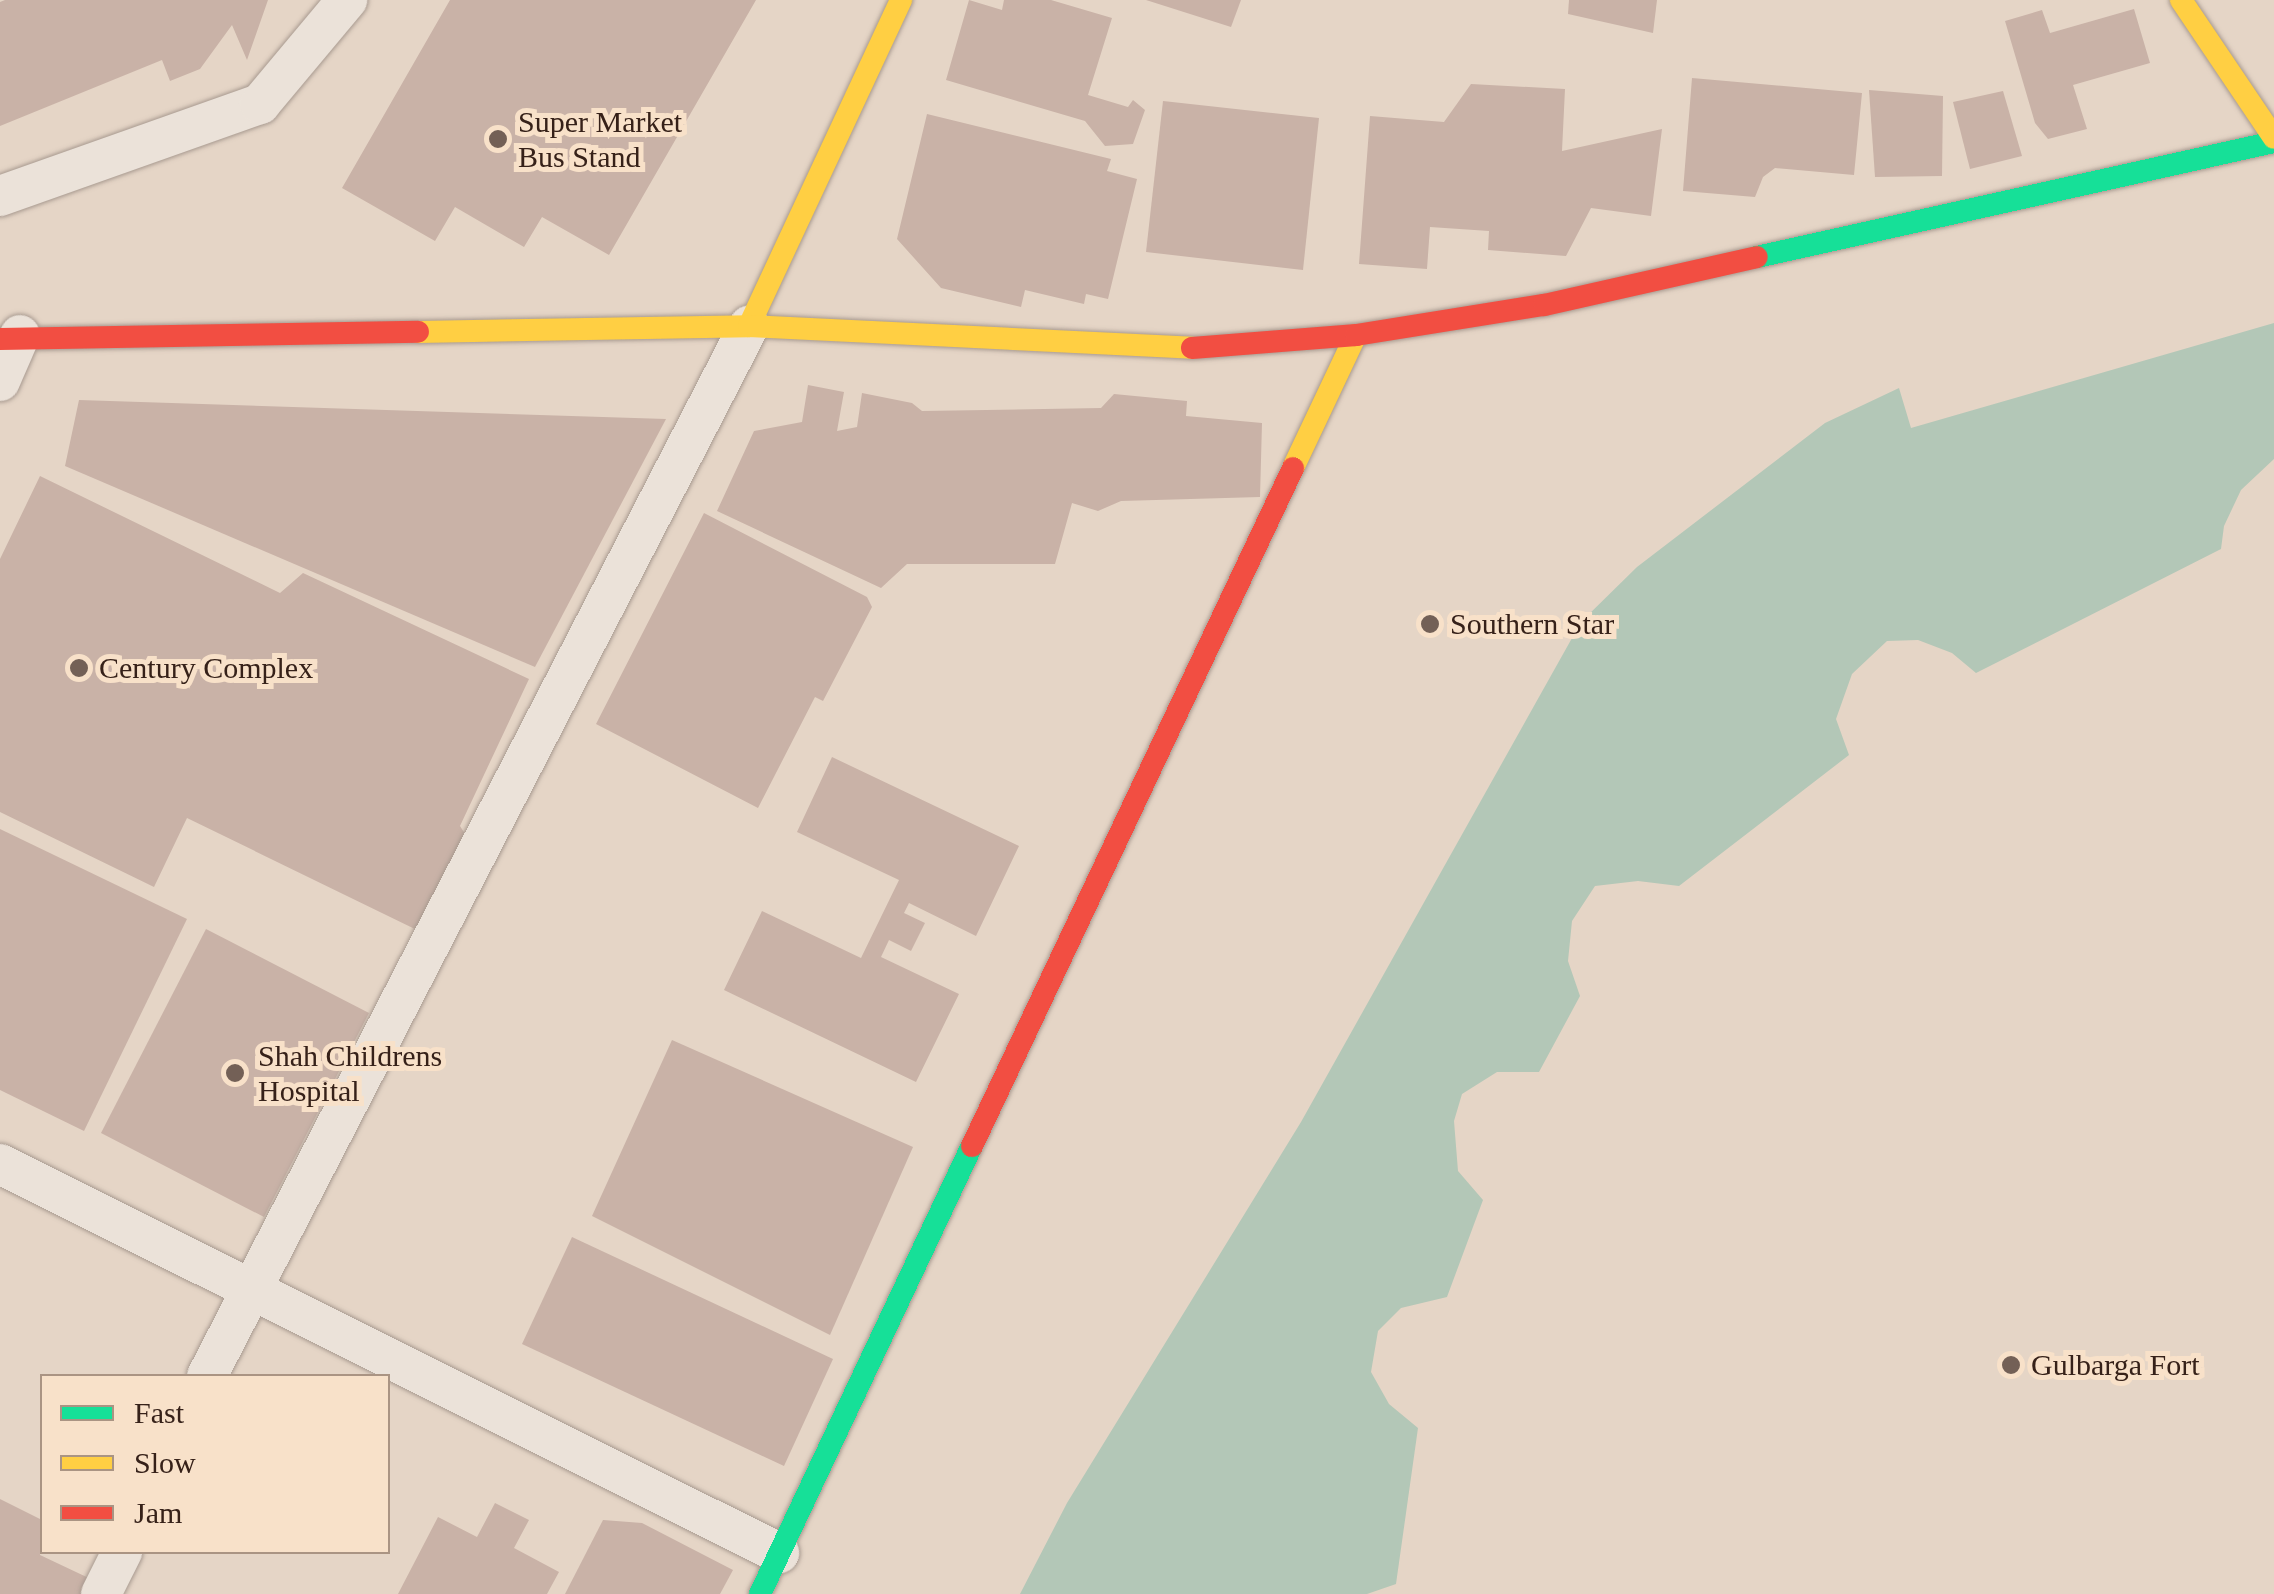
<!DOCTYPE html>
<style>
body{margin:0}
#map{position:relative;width:2274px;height:1594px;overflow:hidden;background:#e5d5c6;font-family:Georgia,serif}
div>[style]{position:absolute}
.water>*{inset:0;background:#b3c7b7}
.building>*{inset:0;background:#c9b2a7}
.roads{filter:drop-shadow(0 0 2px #a89a90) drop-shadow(0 0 2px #a89a90)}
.street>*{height:40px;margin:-20px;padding:0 20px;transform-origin:20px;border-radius:20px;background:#ebe2d9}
.fast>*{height:22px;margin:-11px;padding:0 11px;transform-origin:11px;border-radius:11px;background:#16e098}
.slow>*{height:22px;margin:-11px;padding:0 11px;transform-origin:11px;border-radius:11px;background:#ffcf43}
.jam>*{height:22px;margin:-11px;padding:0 11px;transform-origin:11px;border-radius:11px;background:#f24e42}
.dots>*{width:28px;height:28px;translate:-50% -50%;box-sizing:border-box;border:5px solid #f8e1c9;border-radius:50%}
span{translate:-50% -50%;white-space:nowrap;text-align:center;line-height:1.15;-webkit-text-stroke:10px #f8e1c9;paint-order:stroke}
.poi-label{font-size:30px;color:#362119}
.left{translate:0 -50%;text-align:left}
.legend{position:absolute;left:40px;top:1374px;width:350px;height:180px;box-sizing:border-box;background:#f8e1c9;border:2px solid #aa9483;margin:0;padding:12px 18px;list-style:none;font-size:30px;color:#362119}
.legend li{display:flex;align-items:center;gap:20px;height:50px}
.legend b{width:50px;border:2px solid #aa9483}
</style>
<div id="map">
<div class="water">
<i style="clip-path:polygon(2274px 323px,2274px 459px,2241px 490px,2224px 526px,2221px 549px,1976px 673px,1952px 653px,1918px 640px,1887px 641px,1852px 674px,1836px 719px,1849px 755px,1679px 886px,1638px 881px,1595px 886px,1572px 921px,1568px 961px,1580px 996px,1539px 1072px,1497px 1072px,1462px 1094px,1454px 1121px,1458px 1171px,1483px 1200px,1447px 1297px,1401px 1308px,1378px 1331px,1371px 1372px,1389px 1404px,1418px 1428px,1396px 1584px,1367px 1594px,1020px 1594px,1067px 1503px,1301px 1122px,1581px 622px,1637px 567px,1825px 423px,1899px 388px,1911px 428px)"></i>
</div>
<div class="building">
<i style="clip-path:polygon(5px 0,268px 0,247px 60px,232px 25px,200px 69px,170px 81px,162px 60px,0 126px,0 2px)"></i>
<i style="clip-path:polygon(450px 0,756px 0,609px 255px,542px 217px,524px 247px,455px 207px,435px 241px,342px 188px)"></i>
<i style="clip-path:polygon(969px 0,1002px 10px,1004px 0,1051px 0,1112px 18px,1088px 95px,1128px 107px,1133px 100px,1145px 110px,1133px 144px,1105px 146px,1085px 121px,946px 80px)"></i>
<i style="clip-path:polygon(1146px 0,1241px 0,1231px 27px)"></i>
<i style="clip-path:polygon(1569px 0,1657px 0,1653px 33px,1568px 14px)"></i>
<i style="clip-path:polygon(2134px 9px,2150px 63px,2073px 85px,2087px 129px,2048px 139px,2035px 123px,2005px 21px,2042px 10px,2050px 33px)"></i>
<i style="clip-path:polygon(1692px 78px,1862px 93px,1854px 175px,1775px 168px,1763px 177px,1755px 197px,1683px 191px)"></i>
<i style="clip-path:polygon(1471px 84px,1565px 89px,1562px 151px,1662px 129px,1651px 216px,1591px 208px,1566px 256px,1488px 250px,1489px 231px,1430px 227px,1427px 269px,1359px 264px,1370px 116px,1444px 122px)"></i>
<i style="clip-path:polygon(1869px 90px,1943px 96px,1942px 176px,1875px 177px)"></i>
<i style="clip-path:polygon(2003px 91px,2022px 156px,1970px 169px,1953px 102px)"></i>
<i style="clip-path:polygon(1163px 101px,1319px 118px,1303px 270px,1146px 252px)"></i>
<i style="clip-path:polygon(927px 114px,1111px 159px,1107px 171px,1137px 179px,1108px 299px,1086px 294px,1084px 304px,1025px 290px,1021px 307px,941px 288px,897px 239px)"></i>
<i style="clip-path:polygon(808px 385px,844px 392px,837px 431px,857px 427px,862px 393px,912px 403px,922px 411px,1101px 408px,1114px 394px,1187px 401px,1186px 416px,1262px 423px,1260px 497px,1121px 501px,1098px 511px,1072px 503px,1055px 564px,907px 564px,881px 588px,717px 511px,754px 431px,802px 422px)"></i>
<i style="clip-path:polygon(79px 400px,666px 419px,535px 667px,65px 466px)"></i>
<i style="clip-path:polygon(40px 476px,280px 593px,303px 573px,529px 679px,460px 826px,467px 837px,421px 932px,187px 818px,154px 887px,0 812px,0 559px)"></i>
<i style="clip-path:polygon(704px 513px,867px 597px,872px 607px,823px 701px,815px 697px,758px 808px,596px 724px)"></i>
<i style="clip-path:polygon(832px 757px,1019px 846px,976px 936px,909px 903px,904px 913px,925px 923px,911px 951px,889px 940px,881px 957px,959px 994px,916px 1082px,724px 990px,762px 911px,861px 958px,899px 880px,797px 832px)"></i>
<i style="clip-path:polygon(0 829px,187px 919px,84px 1131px,0 1090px)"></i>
<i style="clip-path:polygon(206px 929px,369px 1013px,264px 1217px,101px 1133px)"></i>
<i style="clip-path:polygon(672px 1040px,913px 1147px,830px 1335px,592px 1216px)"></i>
<i style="clip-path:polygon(572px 1237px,833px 1359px,784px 1466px,522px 1344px)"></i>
<i style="clip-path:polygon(0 1499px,42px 1520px,40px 1555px,95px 1581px,88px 1594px,0 1594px)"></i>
<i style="clip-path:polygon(495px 1503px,529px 1520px,514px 1548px,559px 1572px,547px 1594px,398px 1594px,438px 1517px,477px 1537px)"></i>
<i style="clip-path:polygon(603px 1520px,642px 1523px,733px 1570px,720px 1594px,565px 1594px)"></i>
</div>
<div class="roads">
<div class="street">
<i style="left:0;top:196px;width:276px;rotate:-19.5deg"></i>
<i style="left:260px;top:104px;width:136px;rotate:-50.1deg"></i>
<i style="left:0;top:381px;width:50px;rotate:-66.5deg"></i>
<i style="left:0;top:1164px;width:871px;rotate:26.54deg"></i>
<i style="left:207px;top:1376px;width:1182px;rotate:-62.7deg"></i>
<i style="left:101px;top:1594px;width:47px;rotate:-63.4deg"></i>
</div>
<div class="fast">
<i style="left:1757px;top:257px;width:530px;rotate:-12.54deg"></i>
<i style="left:760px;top:1594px;width:496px;rotate:-64.7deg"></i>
</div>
<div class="slow">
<i style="left:2181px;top:0;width:166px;rotate:56deg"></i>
<i style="left:749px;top:326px;width:360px;rotate:-65deg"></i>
<i style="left:418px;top:332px;width:331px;rotate:-1deg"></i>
<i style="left:749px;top:326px;width:444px;rotate:2.8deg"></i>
<i style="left:1293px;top:468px;width:147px;rotate:-64.7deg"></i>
</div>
<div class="jam">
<i style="left:0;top:339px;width:418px;rotate:-1deg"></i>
<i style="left:1192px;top:348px;width:165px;rotate:-4.5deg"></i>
<i style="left:1356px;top:335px;width:190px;rotate:-9.1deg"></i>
<i style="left:1544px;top:305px;width:218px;rotate:-12.7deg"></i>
<i style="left:972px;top:1146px;width:750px;rotate:-64.66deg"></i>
</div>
</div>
<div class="dots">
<i style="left:498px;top:139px;background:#736056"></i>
<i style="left:1430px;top:624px;background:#736056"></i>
<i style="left:79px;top:668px;background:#736056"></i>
<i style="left:235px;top:1073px;background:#736056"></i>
<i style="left:2011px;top:1365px;background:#736056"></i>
</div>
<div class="poi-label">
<span class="left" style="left:518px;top:139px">Super Market<br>Bus Stand</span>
<span class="left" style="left:1450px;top:624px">Southern Star</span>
<span class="left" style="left:99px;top:668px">Century Complex</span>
<span class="left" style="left:258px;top:1073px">Shah Childrens<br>Hospital</span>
<span class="left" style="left:2031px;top:1365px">Gulbarga Fort</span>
</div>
<ul class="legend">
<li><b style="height:12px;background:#16e098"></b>Fast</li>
<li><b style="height:12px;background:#ffcf43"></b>Slow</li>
<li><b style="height:12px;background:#f24e42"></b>Jam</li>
</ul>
</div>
